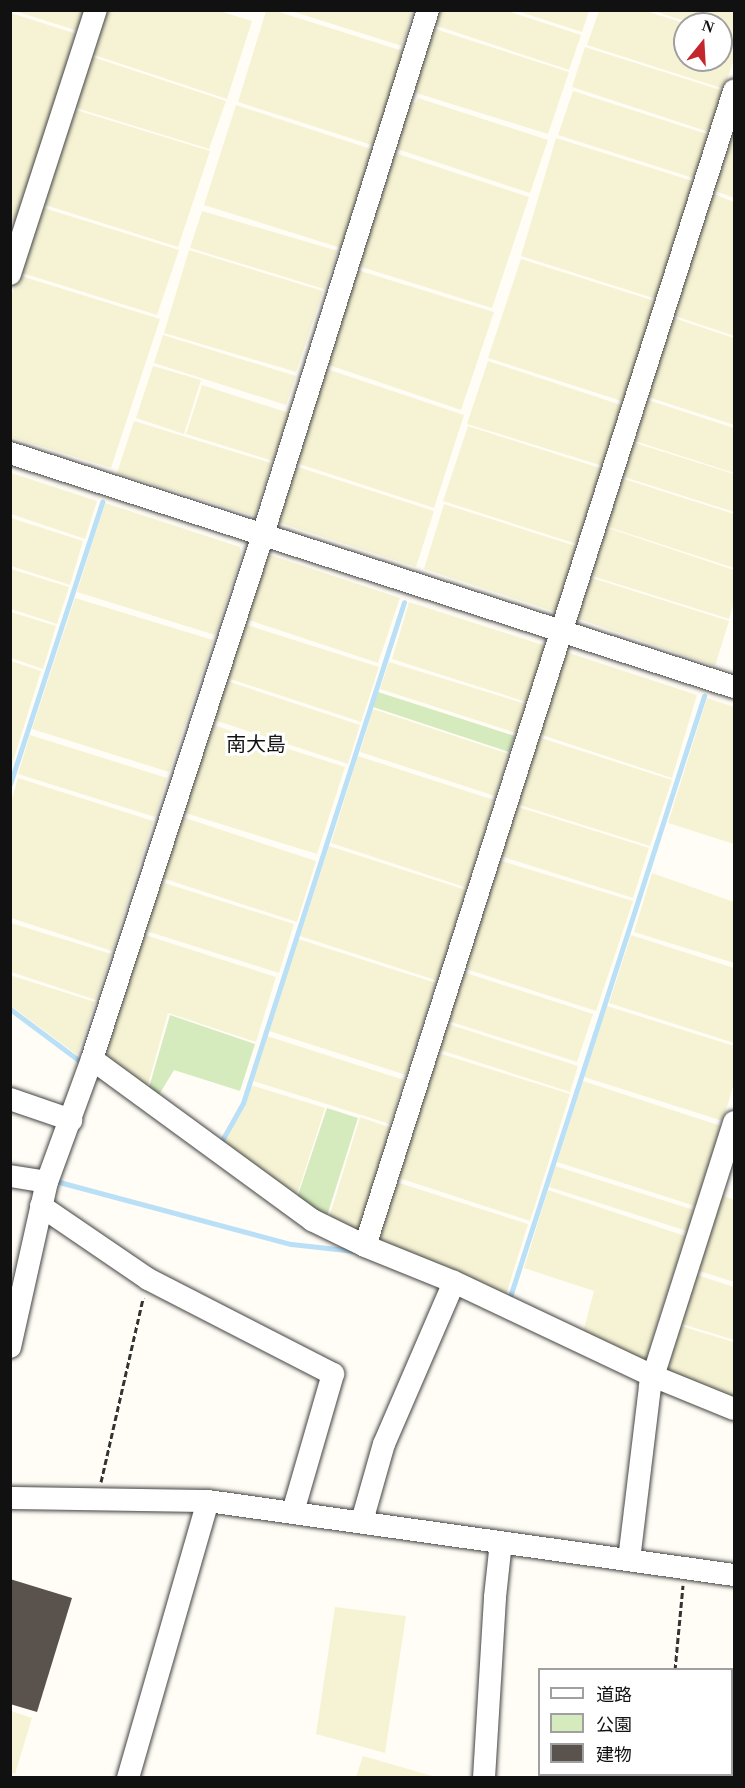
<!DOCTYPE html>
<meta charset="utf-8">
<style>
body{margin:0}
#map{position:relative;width:745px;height:1788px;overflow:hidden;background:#fffdf5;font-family:"Times New Roman","Noto Sans JP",serif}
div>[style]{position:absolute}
.farmland>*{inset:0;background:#f6f3d4}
.green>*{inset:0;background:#d5ebbd}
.stream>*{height:5px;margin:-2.5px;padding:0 2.5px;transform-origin:2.5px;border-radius:2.5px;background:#b9e0f7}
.building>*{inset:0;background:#5a524d}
.path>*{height:3px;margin-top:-1.5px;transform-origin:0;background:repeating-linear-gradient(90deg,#333 0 6px,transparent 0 9px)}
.roads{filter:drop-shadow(0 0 2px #444) drop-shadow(0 0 2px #444)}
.minor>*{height:22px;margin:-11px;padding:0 11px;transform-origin:11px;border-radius:11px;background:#fff}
span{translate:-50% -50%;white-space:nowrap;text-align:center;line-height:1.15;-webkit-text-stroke:6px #fff;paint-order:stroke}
.quarter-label{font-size:20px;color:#111}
.frame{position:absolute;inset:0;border:12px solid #111;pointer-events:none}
.legend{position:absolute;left:538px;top:1668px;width:195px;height:108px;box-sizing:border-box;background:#fff;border:2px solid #a0a0a0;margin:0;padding:8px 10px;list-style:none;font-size:18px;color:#111}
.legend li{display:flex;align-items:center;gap:12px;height:30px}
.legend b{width:30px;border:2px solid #a0a0a0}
.north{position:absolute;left:673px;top:12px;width:60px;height:60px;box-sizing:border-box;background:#fff;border:2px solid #a0a0a0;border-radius:50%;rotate:18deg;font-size:16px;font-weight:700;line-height:24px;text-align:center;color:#111}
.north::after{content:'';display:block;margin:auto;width:21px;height:27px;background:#c4262e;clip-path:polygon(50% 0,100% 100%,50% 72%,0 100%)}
</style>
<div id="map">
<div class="farmland">
<i style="clip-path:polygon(15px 11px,85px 11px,78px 31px)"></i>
<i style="clip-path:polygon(104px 11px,219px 11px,252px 21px,227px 99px,91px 54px)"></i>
<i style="clip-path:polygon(266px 11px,276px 11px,406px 52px,375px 146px,238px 102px)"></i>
<i style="clip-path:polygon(291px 11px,413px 11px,402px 46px)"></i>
<i style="clip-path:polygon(436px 11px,507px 11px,581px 35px,569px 70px,431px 24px)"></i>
<i style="clip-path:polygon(517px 11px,589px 10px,589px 11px,582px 32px)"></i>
<i style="clip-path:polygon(599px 11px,646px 11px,687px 24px,685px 60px,721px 60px,721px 35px,734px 40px,734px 59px,724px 89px,587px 45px)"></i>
<i style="clip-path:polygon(654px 11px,734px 11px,734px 38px,721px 33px,721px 24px,694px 24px)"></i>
<i style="clip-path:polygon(11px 13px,77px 34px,19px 224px,11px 221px)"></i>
<i style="clip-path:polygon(432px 28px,569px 72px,548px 134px,413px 92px)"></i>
<i style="clip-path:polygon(585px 47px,724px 91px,712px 133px,572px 87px)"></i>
<i style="clip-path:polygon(90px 56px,226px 101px,209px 149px,73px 107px)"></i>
<i style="clip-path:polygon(573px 91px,710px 135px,696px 179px,558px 135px)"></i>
<i style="clip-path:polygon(418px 98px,548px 140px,530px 193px,394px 148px,409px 101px,416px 103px)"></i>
<i style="clip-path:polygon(236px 105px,374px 150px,341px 248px,204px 205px)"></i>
<i style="clip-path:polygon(73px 109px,210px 151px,178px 247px,42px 204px)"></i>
<i style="clip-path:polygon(734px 114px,734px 198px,710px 189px)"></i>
<i style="clip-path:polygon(556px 138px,696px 182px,659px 300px,521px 256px)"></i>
<i style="clip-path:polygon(392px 152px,529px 197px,492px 308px,355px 265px)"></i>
<i style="clip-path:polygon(709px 192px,734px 202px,734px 336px,672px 315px)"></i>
<i style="clip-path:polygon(41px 207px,179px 250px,157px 315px,19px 272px)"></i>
<i style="clip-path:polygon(202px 211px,338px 251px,324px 289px,190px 248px)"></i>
<i style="clip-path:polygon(189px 250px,323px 291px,296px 372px,164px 333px)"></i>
<i style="clip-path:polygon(521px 259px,658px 302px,628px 403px,488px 358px)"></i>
<i style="clip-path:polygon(354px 269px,494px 312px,461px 410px,323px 363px)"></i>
<i style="clip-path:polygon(18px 275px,160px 319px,111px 468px,11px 437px,10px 300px)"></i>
<i style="clip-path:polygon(671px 317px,734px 338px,734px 425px,648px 397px)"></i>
<i style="clip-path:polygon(163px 335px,296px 376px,286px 405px,154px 363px)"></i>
<i style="clip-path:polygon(488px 361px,627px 407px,606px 467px,467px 424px)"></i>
<i style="clip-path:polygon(153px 366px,201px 380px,184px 434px,136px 418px)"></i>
<i style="clip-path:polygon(324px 368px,464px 415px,434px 508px,293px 462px)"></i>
<i style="clip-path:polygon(202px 385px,289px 413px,273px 461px,186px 434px)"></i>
<i style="clip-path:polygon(648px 400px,734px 428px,734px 473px,635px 441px)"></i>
<i style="clip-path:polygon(134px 421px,271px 463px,255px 516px,117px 473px)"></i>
<i style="clip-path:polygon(468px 426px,606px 470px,583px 546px,443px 501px)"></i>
<i style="clip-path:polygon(632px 442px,734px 474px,734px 512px,621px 476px)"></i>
<i style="clip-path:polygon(292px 465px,434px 511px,416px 567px,277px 522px)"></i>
<i style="clip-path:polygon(11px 473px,97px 501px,85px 539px,11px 514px)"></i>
<i style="clip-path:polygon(621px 478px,734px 514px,734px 568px,605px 526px)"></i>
<i style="clip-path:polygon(105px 503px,240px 547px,241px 556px,215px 635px,77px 592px)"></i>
<i style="clip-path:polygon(444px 504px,582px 548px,559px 613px,424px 569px)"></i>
<i style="clip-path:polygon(11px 518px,83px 541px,70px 585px,11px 566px)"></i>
<i style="clip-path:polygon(605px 527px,734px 570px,734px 602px,729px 619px,589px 575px)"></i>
<i style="clip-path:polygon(264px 553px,400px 598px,378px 663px,243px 618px)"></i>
<i style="clip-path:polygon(11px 569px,69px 587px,57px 624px,11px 609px)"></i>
<i style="clip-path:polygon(589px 577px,729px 621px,715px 666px,576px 618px)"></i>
<i style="clip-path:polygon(75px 598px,213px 640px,169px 772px,32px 729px)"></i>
<i style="clip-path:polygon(409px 602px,546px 646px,526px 702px,392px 659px)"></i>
<i style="clip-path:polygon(11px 612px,56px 626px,43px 669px,11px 658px)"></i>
<i style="clip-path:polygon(241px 623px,379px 667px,361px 722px,224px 677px)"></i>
<i style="clip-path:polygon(563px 651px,697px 695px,672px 778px,536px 733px)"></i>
<i style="clip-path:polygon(11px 661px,41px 671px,11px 768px,10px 661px)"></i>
<i style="clip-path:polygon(389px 662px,526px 704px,516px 733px,380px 689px)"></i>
<i style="clip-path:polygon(224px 680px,360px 725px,348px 764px,211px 719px)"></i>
<i style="clip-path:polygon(707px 698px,734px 707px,734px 844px,668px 823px)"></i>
<i style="clip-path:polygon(373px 709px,509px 754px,495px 796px,360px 752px)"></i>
<i style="clip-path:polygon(210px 724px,345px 767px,317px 854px,182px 812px)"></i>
<i style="clip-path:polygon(30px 735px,167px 778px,155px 817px,18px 774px)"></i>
<i style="clip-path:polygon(535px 736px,672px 780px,650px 846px,513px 803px)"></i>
<i style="clip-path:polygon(358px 756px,494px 800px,467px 888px,331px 843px)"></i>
<i style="clip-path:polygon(18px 778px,153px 821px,112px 951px,11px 918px,11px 802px)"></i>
<i style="clip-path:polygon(512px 805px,649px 848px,633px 898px,497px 855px)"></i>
<i style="clip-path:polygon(179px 816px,316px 861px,297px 922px,159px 877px)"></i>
<i style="clip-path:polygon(329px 846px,466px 890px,438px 981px,300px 936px)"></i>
<i style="clip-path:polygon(495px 859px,633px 901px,596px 1011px,460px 967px)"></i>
<i style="clip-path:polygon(652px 873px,734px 902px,734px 963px,634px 932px)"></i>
<i style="clip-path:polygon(158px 881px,294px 924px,279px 973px,143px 930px)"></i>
<i style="clip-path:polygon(11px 923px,111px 954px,96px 1000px,11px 972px)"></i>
<i style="clip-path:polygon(142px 934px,276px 977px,256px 1042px,168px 1013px,147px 1088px,107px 1058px,107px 1043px)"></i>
<i style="clip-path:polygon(631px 935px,734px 968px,734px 1043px,609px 1003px)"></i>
<i style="clip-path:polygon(298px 939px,436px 983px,406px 1075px,269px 1031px)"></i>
<i style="clip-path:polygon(460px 971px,593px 1014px,577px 1062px,445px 1020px)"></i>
<i style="clip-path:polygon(10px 975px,95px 1002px,77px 1055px,11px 1006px)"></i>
<i style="clip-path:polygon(607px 1006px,734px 1046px,734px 1083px,723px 1121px,584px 1077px)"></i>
<i style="clip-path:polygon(445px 1023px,578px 1066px,570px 1092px,437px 1049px)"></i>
<i style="clip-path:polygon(267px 1036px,404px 1080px,390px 1124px,253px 1081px)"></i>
<i style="clip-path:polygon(435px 1052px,570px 1094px,530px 1221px,393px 1176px)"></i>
<i style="clip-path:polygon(583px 1081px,721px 1126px,695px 1206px,557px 1162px)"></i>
<i style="clip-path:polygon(251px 1085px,325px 1108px,295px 1201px,222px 1146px,244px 1108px)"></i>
<i style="clip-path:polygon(360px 1117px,391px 1128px,358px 1233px,328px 1221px)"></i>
<i style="clip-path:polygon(555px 1166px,694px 1210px,687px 1231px,549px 1187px)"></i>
<i style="clip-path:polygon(393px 1181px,528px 1224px,505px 1298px,375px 1242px)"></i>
<i style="clip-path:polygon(548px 1190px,685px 1236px,644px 1365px,582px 1336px,594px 1291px,524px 1268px)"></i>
<i style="clip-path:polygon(718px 1194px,734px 1200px,734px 1282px,693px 1269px)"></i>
<i style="clip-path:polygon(691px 1273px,734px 1287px,734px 1340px,676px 1322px)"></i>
<i style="clip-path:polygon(674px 1324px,734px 1342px,734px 1399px,663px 1374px)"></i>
<i style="clip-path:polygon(335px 1607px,406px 1616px,385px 1753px,316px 1734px)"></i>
<i style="clip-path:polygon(11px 1711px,32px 1718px,15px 1774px,11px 1772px)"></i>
<i style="clip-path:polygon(363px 1756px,436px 1777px,356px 1777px)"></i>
</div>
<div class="green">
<i style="clip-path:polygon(378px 692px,515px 736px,509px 752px,373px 707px)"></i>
<i style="clip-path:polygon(170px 1015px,255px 1044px,240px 1091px,174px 1070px,157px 1098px,148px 1091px)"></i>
<i style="clip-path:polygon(327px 1108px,358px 1118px,326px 1219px,296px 1201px)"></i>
</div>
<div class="stream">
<i style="left:10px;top:784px;width:297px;rotate:-71.9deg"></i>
<i style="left:10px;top:1009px;width:89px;rotate:36.7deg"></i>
<i style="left:81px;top:1062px;width:4px;rotate:-76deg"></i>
<i style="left:220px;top:1144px;width:47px;rotate:-60.7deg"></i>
<i style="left:243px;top:1103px;width:526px;rotate:-72.18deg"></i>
<i style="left:59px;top:1182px;width:240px;rotate:15deg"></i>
<i style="left:291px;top:1244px;width:64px;rotate:6.2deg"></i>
<i style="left:509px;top:1300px;width:635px;rotate:-72.11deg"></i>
</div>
<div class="building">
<i style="clip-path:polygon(10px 1579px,72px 1598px,37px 1712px,10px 1704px)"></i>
</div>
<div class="path">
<i style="left:101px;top:1482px;width:189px;rotate:-77.1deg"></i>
<i style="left:675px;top:1670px;width:85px;rotate:-84.6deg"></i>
<i style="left:663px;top:1778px;width:4px;rotate:-76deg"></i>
</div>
<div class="roads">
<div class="minor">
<i style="left:10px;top:274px;width:278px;rotate:-72deg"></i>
<i style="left:10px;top:453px;width:761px;rotate:17.91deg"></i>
<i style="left:92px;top:1059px;width:273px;rotate:36.2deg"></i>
<i style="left:312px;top:1220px;width:59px;rotate:26.1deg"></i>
<i style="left:365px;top:1246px;width:96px;rotate:22deg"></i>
<i style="left:454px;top:1282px;width:220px;rotate:25.3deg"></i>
<i style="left:653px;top:1376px;width:87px;rotate:22.2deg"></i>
<i style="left:10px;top:1099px;width:65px;rotate:19deg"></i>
<i style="left:10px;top:1176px;width:37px;rotate:9deg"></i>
<i style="left:41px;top:1206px;width:130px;rotate:34.3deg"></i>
<i style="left:148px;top:1279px;width:208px;rotate:27.2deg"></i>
<i style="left:333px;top:1374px;width:144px;rotate:106.2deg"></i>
<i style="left:365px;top:1246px;width:1213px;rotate:-72.28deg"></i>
<i style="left:10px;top:1347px;width:169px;rotate:-77.4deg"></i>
<i style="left:47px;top:1182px;width:131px;rotate:-69.9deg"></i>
<i style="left:92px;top:1059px;width:539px;rotate:-71.94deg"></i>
<i style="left:259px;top:547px;width:563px;rotate:-72.53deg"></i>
<i style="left:10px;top:1498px;width:198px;rotate:0.9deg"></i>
<i style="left:208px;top:1501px;width:531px;rotate:8.01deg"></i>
<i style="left:362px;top:1521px;width:80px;rotate:-74.1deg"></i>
<i style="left:384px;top:1444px;width:176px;rotate:-66.6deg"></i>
<i style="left:629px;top:1560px;width:175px;rotate:-83.1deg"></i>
<i style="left:650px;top:1386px;width:277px;rotate:-72.3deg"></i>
<i style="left:128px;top:1778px;width:288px;rotate:-73.9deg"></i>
<i style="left:484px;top:1778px;width:181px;rotate:-86.5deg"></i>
<i style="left:495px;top:1597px;width:55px;rotate:-83.8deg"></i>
</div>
</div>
<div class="quarter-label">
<span style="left:256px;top:744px">南大島</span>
</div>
<div class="frame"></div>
<ul class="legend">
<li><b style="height:8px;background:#fff"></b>道路</li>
<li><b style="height:16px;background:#d5ebbd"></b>公園</li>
<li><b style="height:16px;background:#5a524d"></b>建物</li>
</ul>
<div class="north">N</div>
</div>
